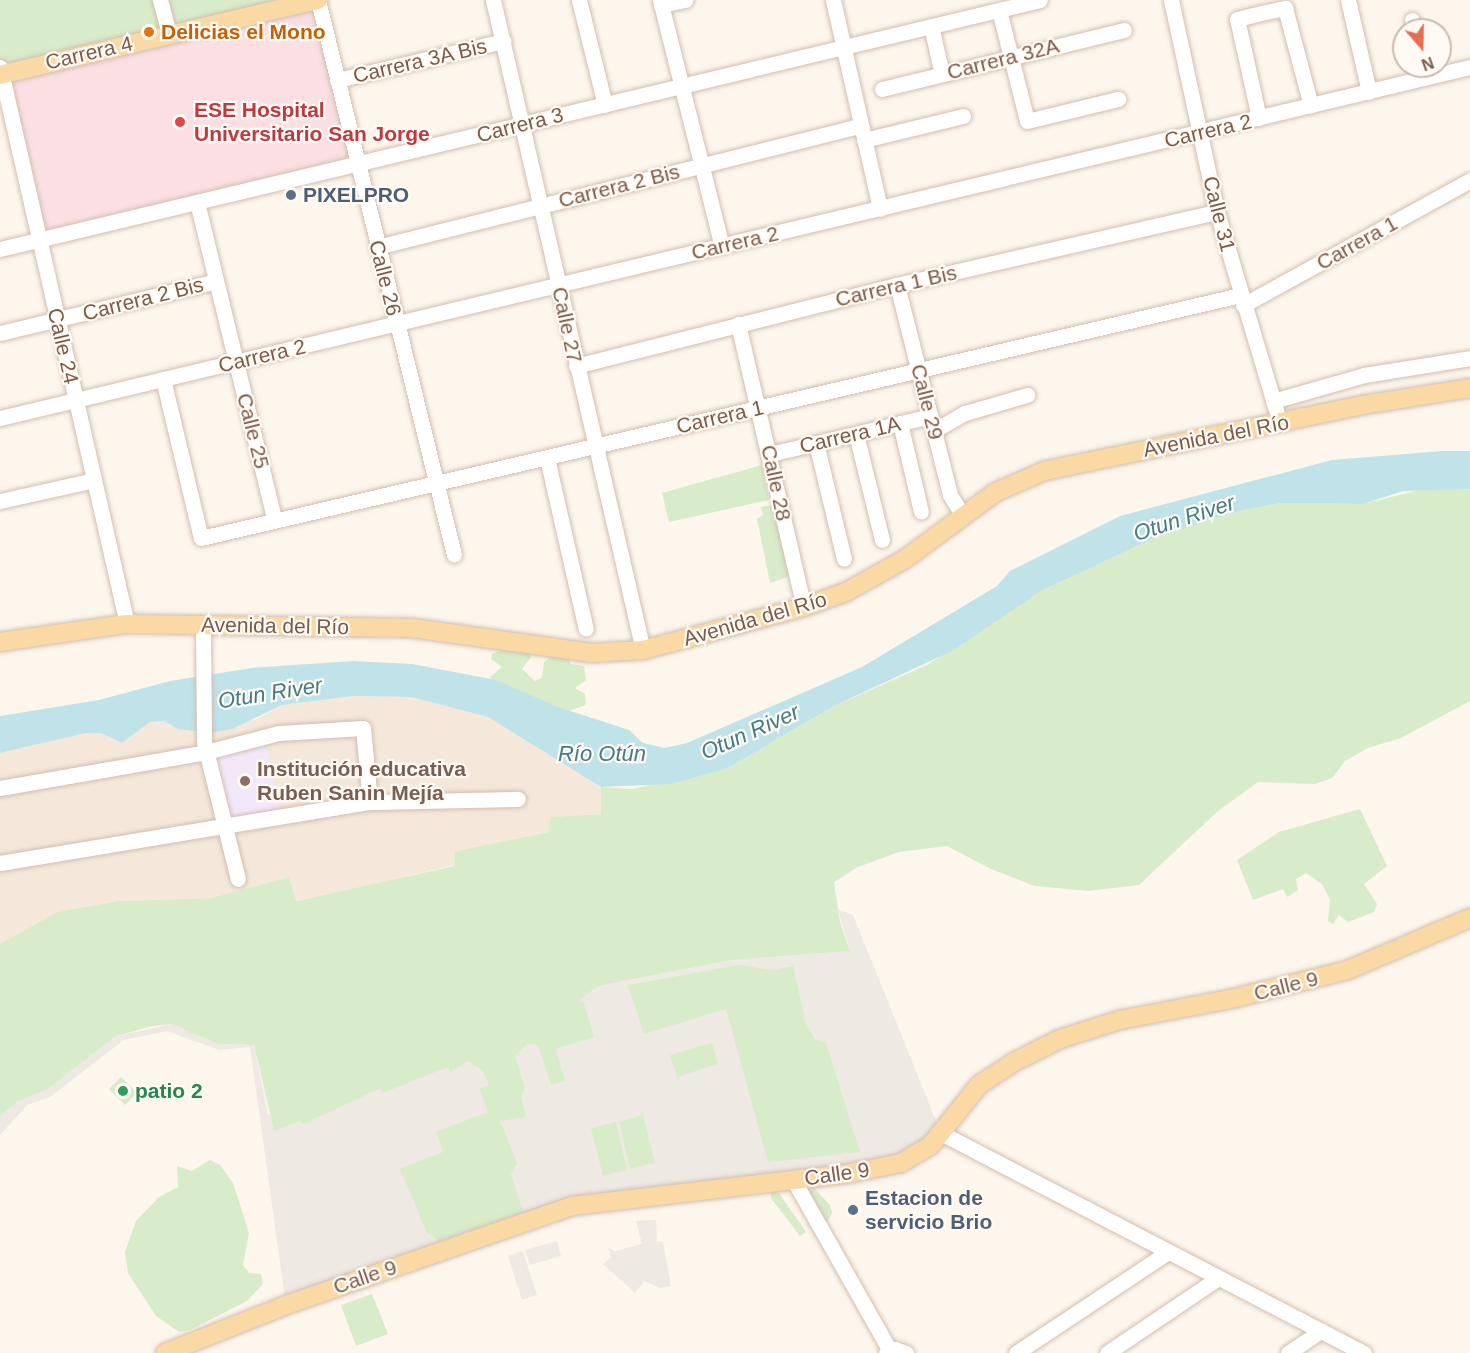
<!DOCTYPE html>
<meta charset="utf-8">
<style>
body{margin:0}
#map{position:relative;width:1470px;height:1353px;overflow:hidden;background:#fdf6ec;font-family:Helvetica,sans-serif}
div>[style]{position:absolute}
.residential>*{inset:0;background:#f5e8da}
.industrial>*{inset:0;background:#efe9e4}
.education>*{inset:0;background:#f3e8fa}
.medical>*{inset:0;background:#fbdfe3}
.green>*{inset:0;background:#d8ecc9}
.water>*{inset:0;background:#bfe3e8}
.roads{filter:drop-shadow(0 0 2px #d1beb0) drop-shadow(0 0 2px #d1beb0)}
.minor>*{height:15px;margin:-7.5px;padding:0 7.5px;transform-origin:7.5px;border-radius:7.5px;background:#fff}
.major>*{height:18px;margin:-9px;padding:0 9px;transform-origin:9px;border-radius:9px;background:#fbd9a5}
.dots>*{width:16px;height:16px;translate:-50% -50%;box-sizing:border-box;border:3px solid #fffaf3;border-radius:50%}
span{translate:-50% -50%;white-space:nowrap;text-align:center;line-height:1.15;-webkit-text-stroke:4.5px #fffaf3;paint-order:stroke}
.food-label{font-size:21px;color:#c56008;font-weight:700}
.left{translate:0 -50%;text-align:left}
.street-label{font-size:21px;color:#7a5c4d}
.health-label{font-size:21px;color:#be3a42;font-weight:700}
.service-label{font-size:21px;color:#4e5e75;font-weight:700}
.education-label{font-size:21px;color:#785e54;font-weight:700}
.leisure-label{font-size:21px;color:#27864d;font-weight:700}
.water-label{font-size:22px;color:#437c86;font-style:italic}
.north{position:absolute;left:1392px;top:18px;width:60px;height:60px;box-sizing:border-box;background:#fffaf3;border:2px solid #cabbb1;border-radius:50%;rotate:160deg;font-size:16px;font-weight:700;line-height:24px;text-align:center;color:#7a5c4d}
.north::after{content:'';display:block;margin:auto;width:21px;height:27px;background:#e76f51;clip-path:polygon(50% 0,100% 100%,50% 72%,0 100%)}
</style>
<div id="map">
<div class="residential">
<i style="clip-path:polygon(354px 696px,411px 697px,488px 717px,601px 787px,601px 814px,551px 817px,549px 832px,455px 851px,454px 865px,374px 884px,295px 901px,289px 877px,211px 898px,118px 901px,57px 912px,0 944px,0 753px,86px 733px,101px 733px,122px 743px,150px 722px,164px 721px,178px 729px,194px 730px,257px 719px,282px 705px)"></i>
</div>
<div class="industrial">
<i style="clip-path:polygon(838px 909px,853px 915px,941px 1133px,915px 1158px,589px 1203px,286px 1305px,250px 1047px,219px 1050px,167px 1031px,124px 1040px,50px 1097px,27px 1105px,0 1135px,0 1117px,17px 1102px,48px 1089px,116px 1036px,172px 1024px,218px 1044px,254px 1045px,268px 1115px,573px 1005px,598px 986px,732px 960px,850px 951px)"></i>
<i style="clip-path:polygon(656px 1220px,657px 1241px,663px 1242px,671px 1286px,660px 1288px,644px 1281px,635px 1293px,603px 1264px,611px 1258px,608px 1248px,615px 1251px,642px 1244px,636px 1221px)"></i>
<i style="clip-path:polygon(557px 1241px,561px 1256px,530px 1265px,525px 1250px)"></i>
<i style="clip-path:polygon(523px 1251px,537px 1295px,522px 1300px,508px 1256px)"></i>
</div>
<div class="education">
<i style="clip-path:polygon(266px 741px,279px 810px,224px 821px,211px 752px)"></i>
</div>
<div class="medical">
<i style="clip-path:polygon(318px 0,357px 164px,38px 239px,2px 74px)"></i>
</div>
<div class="green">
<i style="clip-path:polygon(0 0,318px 0,0 67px)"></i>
<i style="clip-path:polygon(762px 465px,769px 500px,669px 522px,662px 493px)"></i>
<i style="clip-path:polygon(1424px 489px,1470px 489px,1470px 701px,1401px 738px,1368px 748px,1345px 761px,1332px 778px,1315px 784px,1258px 782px,1218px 811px,1139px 885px,1088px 891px,1035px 886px,991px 869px,947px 846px,899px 852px,858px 867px,834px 882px,840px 922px,850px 951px,732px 960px,598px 986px,576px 1003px,583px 1001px,594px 1037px,556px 1049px,565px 1081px,551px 1085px,538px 1045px,527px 1044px,515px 1055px,525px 1089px,521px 1097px,526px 1117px,500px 1121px,517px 1163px,511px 1174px,523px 1212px,440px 1241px,427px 1233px,400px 1169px,443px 1152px,436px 1132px,488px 1112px,479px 1089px,489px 1085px,483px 1071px,468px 1061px,450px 1072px,448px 1067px,383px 1093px,381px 1088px,303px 1124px,300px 1121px,274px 1131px,254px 1045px,218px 1044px,172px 1024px,153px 1026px,116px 1036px,48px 1089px,17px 1102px,0 1117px,0 944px,57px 912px,118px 901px,211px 898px,289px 877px,296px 901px,454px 866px,455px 851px,549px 832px,550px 817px,601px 814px,601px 787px,632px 789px,728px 768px,834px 706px,927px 665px,1041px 591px,1152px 539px,1239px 511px,1281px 503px,1362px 504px)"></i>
<i style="clip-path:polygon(775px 505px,791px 576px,770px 583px,757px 519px,763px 515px,761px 507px)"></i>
<i style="clip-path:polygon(507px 648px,529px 652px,531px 657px,522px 669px,535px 681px,542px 678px,544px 662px,554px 654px,567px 657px,571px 664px,584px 666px,586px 680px,575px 688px,585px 694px,586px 705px,566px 712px,493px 681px,490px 677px,502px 667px,491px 659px,492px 654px)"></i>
<i style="clip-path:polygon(1360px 809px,1387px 866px,1364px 884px,1377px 904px,1374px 912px,1348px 922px,1339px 915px,1333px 924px,1328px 921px,1330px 900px,1322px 884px,1306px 873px,1296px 879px,1298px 890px,1287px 897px,1283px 889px,1253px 900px,1237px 860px,1279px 832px)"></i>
<i style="clip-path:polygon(739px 965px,773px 970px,793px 966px,806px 1024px,815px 1039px,826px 1043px,860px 1152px,768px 1162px,726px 1009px,644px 1034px,628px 985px)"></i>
<i style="clip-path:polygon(712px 1043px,718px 1064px,677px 1077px,670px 1055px)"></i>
<i style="clip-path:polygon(121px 1077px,137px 1093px,125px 1105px,109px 1089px)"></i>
<i style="clip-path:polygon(643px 1115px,655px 1163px,630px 1169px,619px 1122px)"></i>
<i style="clip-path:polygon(616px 1122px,627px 1170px,603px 1176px,591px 1128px)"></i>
<i style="clip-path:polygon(210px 1160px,220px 1165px,233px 1183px,249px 1233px,243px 1265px,249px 1273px,261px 1274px,263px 1284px,247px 1301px,190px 1330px,179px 1332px,156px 1316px,128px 1273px,125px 1252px,136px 1221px,159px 1197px,178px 1187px,177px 1166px,192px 1171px)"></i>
<i style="clip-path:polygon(813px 1187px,830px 1205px,832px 1213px,826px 1225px,807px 1196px)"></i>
<i style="clip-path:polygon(771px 1191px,779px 1193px,806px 1232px,800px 1236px,771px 1198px)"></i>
<i style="clip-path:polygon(372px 1294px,388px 1334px,356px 1346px,341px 1305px)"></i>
</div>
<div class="water">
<i style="clip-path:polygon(1442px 451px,1470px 451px,1470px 489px,1403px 491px,1363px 504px,1281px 503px,1239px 511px,1152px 539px,1041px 591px,954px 650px,834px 706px,728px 768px,671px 784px,601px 787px,488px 717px,411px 697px,354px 696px,282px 705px,232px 729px,211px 733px,178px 729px,164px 721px,150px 722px,122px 743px,101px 733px,86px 733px,0 753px,0 716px,99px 700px,170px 681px,252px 668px,353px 661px,412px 664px,496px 680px,558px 707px,629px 730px,643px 743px,665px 748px,687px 743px,862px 667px,997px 586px,1010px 571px,1120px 516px,1332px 460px)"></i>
</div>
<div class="roads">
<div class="minor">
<i style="left:160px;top:0;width:35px;rotate:75deg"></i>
<i style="left:318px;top:0;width:571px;rotate:76.23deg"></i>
<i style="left:493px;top:0;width:667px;rotate:77.01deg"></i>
<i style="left:579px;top:0;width:108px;rotate:76.1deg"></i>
<i style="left:660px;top:0;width:254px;rotate:75.9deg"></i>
<i style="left:833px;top:0;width:214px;rotate:77.3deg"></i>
<i style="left:1171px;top:0;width:217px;rotate:77.8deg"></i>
<i style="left:1217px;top:212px;width:221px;rotate:73.4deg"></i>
<i style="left:1348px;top:0;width:94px;rotate:77.1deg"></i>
<i style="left:661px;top:5px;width:25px;rotate:-12deg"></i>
<i style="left:999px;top:10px;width:114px;rotate:75.8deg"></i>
<i style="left:1027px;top:121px;width:94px;rotate:-13.6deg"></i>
<i style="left:1412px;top:20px;width:10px;rotate:79deg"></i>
<i style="left:931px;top:26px;width:49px;rotate:77.1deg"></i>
<i style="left:0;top:67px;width:571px;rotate:77.16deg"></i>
<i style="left:337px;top:80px;width:171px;rotate:-13.2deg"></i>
<i style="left:882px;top:89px;width:249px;rotate:-13.7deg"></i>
<i style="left:1259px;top:118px;width:101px;rotate:-102.5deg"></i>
<i style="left:1237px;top:19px;width:25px;rotate:-14deg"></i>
<i style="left:1261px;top:13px;width:25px;rotate:-12deg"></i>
<i style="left:1285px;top:8px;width:101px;rotate:75.1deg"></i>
<i style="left:864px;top:140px;width:102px;rotate:-13.6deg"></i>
<i style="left:197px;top:202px;width:328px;rotate:76.3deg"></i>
<i style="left:377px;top:247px;width:499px;rotate:-14.1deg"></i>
<i style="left:0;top:249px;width:1069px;rotate:-13.46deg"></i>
<i style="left:897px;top:285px;width:217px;rotate:75.8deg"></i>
<i style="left:950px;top:495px;width:25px;rotate:58deg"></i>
<i style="left:1243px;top:305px;width:259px;rotate:-28.8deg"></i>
<i style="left:738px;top:324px;width:291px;rotate:76.9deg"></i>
<i style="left:0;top:333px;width:222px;rotate:-13.5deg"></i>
<i style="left:576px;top:366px;width:331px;rotate:-14.2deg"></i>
<i style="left:897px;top:285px;width:328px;rotate:-12.9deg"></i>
<i style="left:163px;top:379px;width:163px;rotate:76.6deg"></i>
<i style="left:201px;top:538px;width:1067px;rotate:-13.16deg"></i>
<i style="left:1273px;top:401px;width:95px;rotate:-15.9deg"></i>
<i style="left:1364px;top:375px;width:107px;rotate:-9.1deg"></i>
<i style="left:0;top:418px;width:1511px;rotate:-13.43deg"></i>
<i style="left:900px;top:423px;width:91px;rotate:76.7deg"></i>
<i style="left:935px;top:430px;width:34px;rotate:-30deg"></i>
<i style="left:965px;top:413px;width:65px;rotate:-16.2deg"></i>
<i style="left:856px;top:434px;width:109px;rotate:76.2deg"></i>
<i style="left:816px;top:443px;width:119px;rotate:76.4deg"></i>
<i style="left:770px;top:454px;width:165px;rotate:-13.3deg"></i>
<i style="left:547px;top:458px;width:175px;rotate:77.2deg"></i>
<i style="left:0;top:501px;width:96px;rotate:-12.6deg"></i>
<i style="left:203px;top:625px;width:117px;rotate:89.5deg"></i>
<i style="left:204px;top:742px;width:141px;rotate:76.1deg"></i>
<i style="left:0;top:788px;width:209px;rotate:-9.9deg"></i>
<i style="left:206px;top:752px;width:75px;rotate:-14.6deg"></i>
<i style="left:279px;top:733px;width:84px;rotate:-3.4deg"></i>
<i style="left:363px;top:728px;width:74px;rotate:84.6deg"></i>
<i style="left:0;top:863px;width:375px;rotate:-9.4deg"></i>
<i style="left:370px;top:802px;width:148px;rotate:-1.2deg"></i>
<i style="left:941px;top:1133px;width:477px;rotate:27.5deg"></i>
<i style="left:794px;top:1181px;width:195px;rotate:60.5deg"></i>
<i style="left:886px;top:1353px;width:10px;rotate:-24deg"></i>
<i style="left:895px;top:1349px;width:12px;rotate:20deg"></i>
<i style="left:1016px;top:1353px;width:182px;rotate:-33.6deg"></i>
<i style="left:1107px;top:1353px;width:134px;rotate:-34deg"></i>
<i style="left:1288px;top:1353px;width:40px;rotate:-34deg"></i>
</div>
<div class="major">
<i style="left:0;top:75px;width:327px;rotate:-13.3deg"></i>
<i style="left:0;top:642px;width:128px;rotate:-8.1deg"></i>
<i style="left:127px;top:624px;width:285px;rotate:0.8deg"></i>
<i style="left:412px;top:628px;width:182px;rotate:7.9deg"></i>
<i style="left:592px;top:653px;width:51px;rotate:-3.4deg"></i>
<i style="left:643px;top:650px;width:167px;rotate:-15deg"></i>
<i style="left:804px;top:607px;width:45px;rotate:-19.7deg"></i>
<i style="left:846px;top:592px;width:68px;rotate:-29.2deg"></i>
<i style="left:905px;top:559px;width:113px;rotate:-36.4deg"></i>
<i style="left:996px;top:492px;width:52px;rotate:-23.6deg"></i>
<i style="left:1044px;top:471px;width:326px;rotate:-11.7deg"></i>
<i style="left:1363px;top:405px;width:108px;rotate:-9deg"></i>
<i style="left:165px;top:1353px;width:130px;rotate:-21.6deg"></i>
<i style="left:286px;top:1305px;width:303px;rotate:-19.1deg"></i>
<i style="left:572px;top:1206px;width:281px;rotate:-6.7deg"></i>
<i style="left:851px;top:1173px;width:51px;rotate:-11.3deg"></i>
<i style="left:901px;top:1163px;width:35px;rotate:-31deg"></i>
<i style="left:931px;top:1145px;width:77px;rotate:-51.3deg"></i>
<i style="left:979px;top:1085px;width:42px;rotate:-33.3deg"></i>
<i style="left:1014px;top:1062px;width:51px;rotate:-26.6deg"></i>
<i style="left:1060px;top:1039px;width:63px;rotate:-17.6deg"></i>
<i style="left:1120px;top:1020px;width:117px;rotate:-10.8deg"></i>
<i style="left:1235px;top:998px;width:116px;rotate:-13.9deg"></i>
<i style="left:1348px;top:970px;width:133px;rotate:-23.1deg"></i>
</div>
</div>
<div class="dots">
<i style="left:149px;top:32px;background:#e8710a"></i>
<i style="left:180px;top:122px;background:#e0444e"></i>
<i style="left:291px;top:195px;background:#5c6f8a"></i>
<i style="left:245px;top:781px;background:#8d6e63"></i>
<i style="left:123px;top:1091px;background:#2e9e5b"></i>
<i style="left:853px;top:1210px;background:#5c6f8a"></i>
</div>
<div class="food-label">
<span class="left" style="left:161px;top:32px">Delicias el Mono</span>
</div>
<div class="street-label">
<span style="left:89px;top:53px;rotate:-13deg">Carrera 4</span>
<span style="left:1003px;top:59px;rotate:-14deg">Carrera 32A</span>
<span style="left:420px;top:61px;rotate:-13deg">Carrera 3A Bis</span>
<span style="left:520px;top:125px;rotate:-14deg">Carrera 3</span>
<span style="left:1208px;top:131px;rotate:-13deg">Carrera 2</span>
<span style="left:619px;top:186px;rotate:-14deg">Carrera 2 Bis</span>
<span style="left:1219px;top:214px;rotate:76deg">Calle 31</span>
<span style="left:735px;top:243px;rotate:-13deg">Carrera 2</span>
<span style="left:1357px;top:243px;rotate:-29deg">Carrera 1</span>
<span style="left:385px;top:278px;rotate:76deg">Calle 26</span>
<span style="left:896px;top:286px;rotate:-13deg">Carrera 1 Bis</span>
<span style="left:143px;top:299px;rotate:-14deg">Carrera 2 Bis</span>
<span style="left:567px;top:325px;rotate:78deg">Calle 27</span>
<span style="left:63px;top:346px;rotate:77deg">Calle 24</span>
<span style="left:262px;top:356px;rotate:-13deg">Carrera 2</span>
<span style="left:927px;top:402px;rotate:76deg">Calle 29</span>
<span style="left:720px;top:417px;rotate:-13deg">Carrera 1</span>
<span style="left:253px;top:431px;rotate:76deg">Calle 25</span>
<span style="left:850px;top:435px;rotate:-13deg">Carrera 1A</span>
<span style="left:1216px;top:436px;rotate:-11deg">Avenida del Río</span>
<span style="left:776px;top:483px;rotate:78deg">Calle 28</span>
<span style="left:755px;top:619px;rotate:-16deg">Avenida del Río</span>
<span style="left:275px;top:626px;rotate:1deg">Avenida del Río</span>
<span style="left:1286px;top:986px;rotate:-14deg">Calle 9</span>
<span style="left:837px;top:1174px;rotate:-8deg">Calle 9</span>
<span style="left:365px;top:1277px;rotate:-19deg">Calle 9</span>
</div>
<div class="health-label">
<span class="left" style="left:194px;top:122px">ESE Hospital<br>Universitario San Jorge</span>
</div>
<div class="service-label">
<span class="left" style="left:303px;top:195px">PIXELPRO</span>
<span class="left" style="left:865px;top:1210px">Estacion de<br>servicio Brio</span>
</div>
<div class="education-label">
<span class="left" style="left:257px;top:781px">Institución educativa<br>Ruben Sanin Mejía</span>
</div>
<div class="leisure-label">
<span class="left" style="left:135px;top:1091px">patio 2</span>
</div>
<div class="water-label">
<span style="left:1184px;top:518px;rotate:-18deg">Otun River</span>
<span style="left:270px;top:693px;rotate:-9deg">Otun River</span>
<span style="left:750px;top:732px;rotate:-24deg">Otun River</span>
<span style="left:602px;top:754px">Río Otún</span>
</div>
<div class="north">N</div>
</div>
